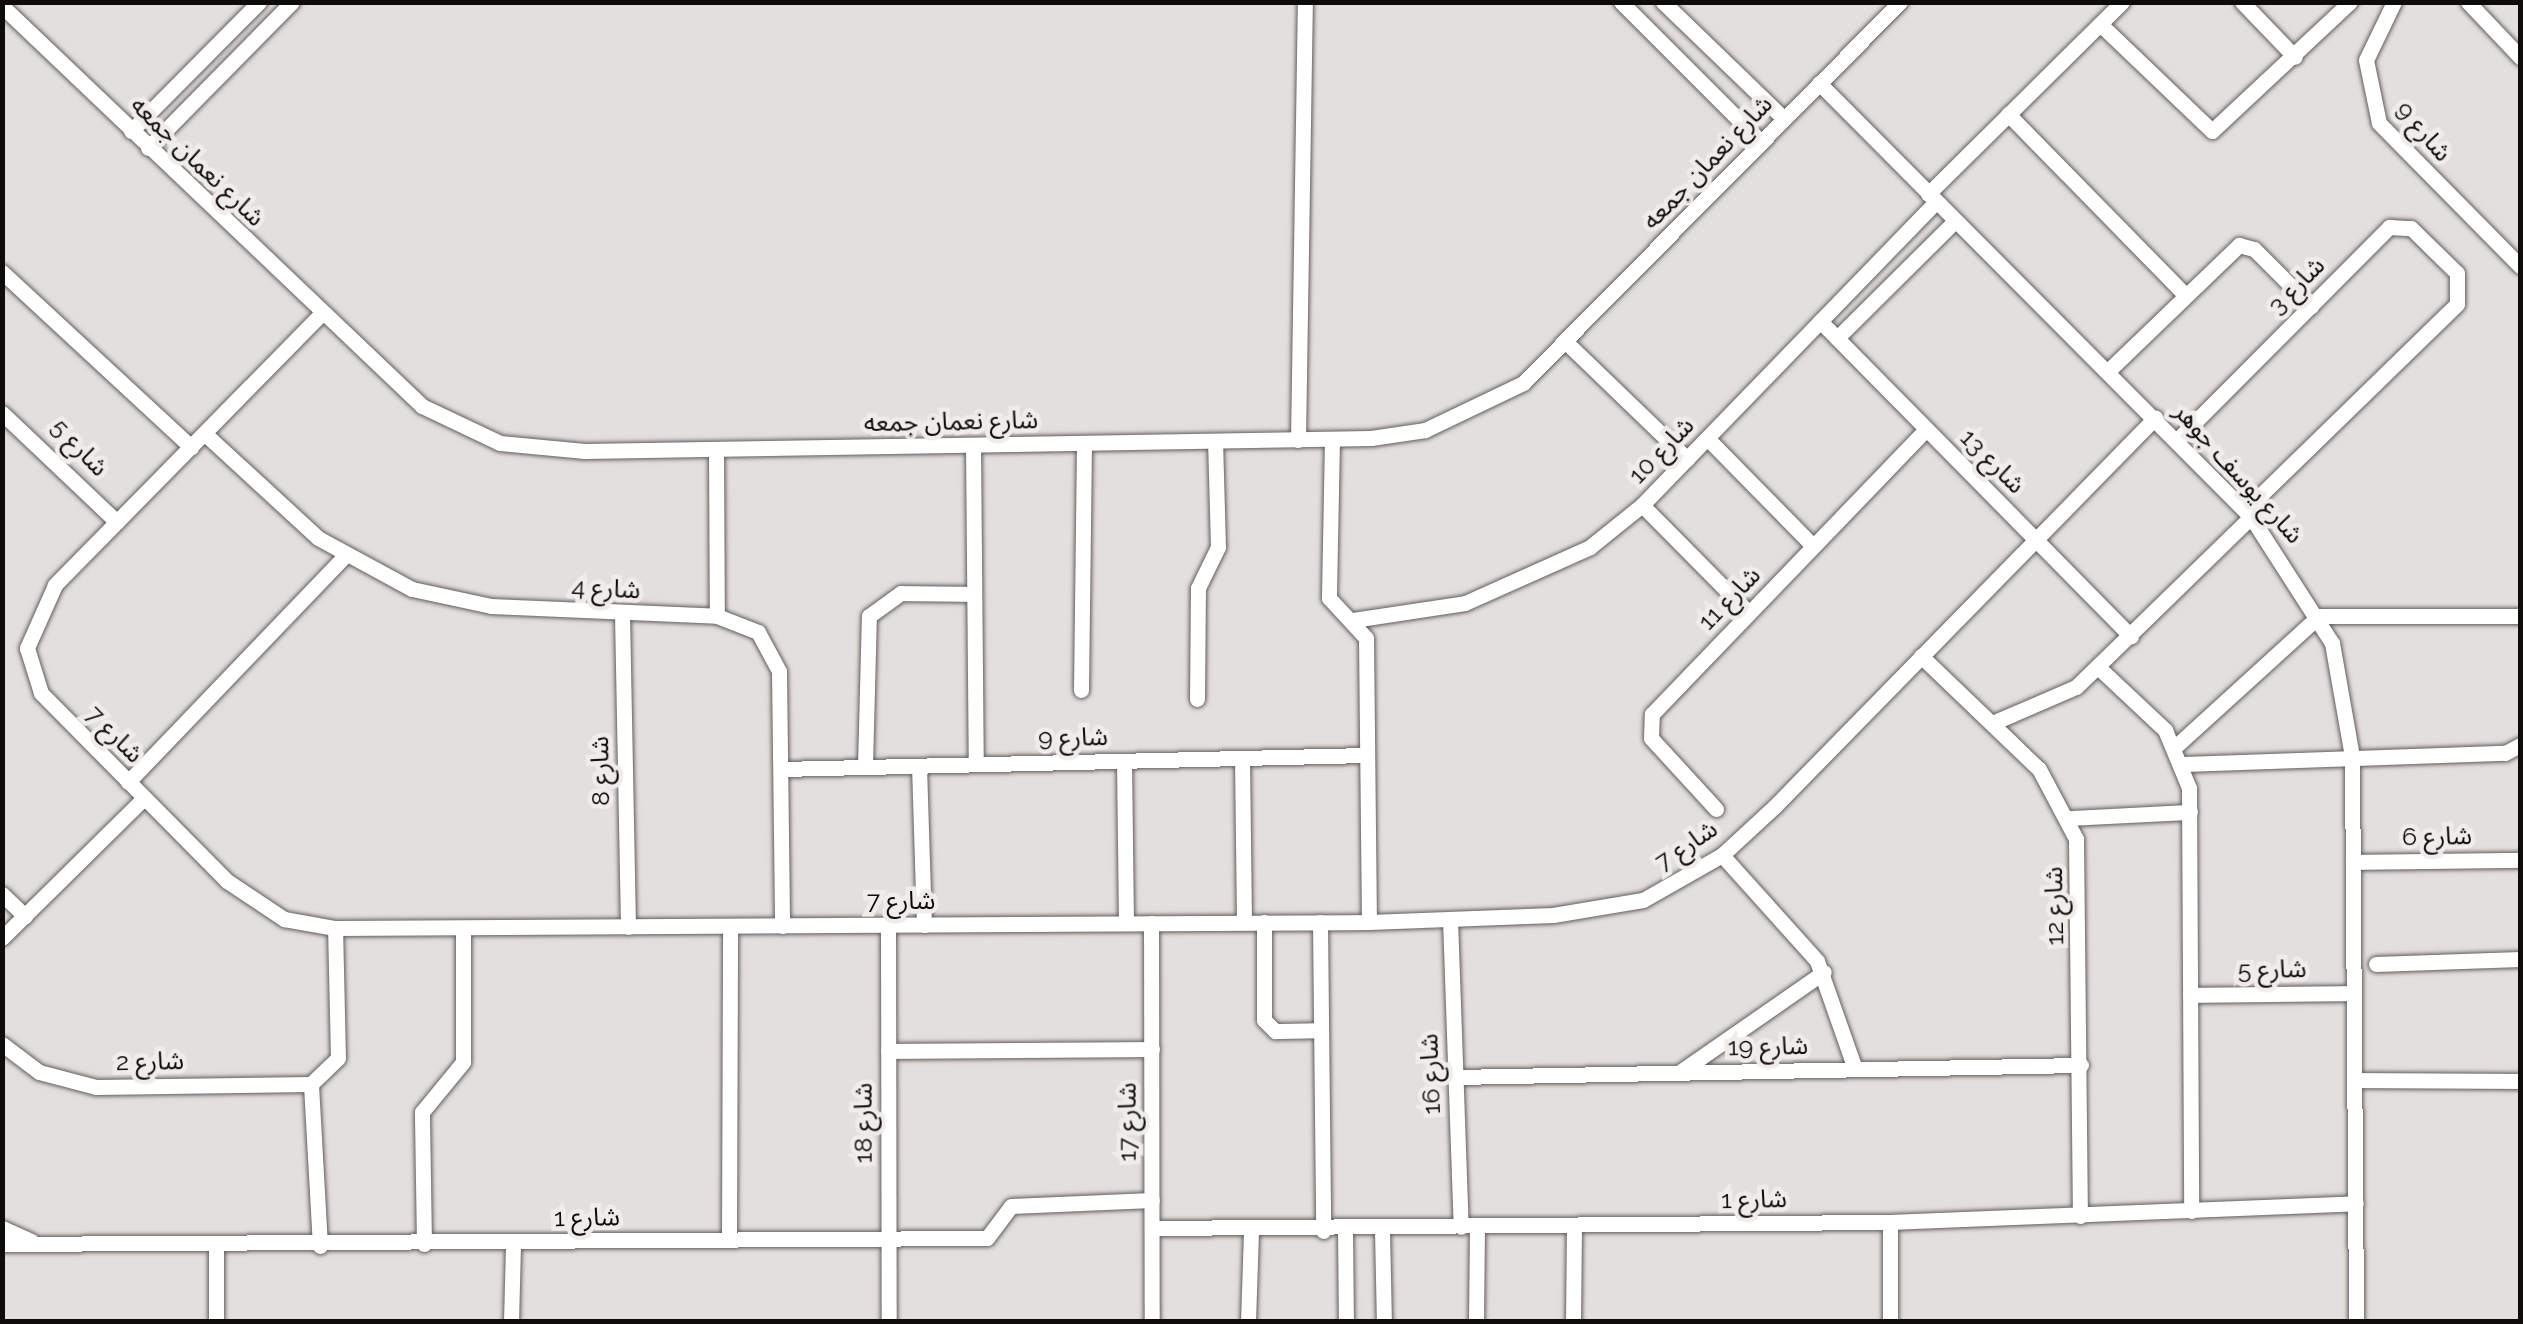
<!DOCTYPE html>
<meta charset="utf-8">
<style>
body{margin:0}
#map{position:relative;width:2523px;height:1324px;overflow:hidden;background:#e3dfdd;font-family:Raleway,"Noto Sans Arabic",sans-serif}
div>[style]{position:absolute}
.roads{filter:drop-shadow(0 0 2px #625e5d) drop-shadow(0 0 2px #625e5d)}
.minor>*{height:15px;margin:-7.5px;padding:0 7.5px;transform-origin:7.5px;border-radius:7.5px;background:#fff}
span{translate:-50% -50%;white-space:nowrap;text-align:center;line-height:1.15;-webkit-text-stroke:9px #f0ecea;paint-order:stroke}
.street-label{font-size:25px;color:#0d0c0b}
.frame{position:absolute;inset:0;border:5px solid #0d0c0b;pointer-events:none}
</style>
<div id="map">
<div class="roads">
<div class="minor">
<i style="left:1621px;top:2px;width:198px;rotate:45deg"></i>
<i style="left:1663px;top:2px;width:168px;rotate:44deg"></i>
<i style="left:2242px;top:2px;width:76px;rotate:46.1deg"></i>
<i style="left:2394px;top:2px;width:64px;rotate:115.8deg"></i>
<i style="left:2366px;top:60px;width:64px;rotate:78.3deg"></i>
<i style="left:2379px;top:123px;width:201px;rotate:45.4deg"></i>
<i style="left:2468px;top:2px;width:76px;rotate:46.6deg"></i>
<i style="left:2px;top:6px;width:580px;rotate:43.6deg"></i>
<i style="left:422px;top:406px;width:86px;rotate:25.4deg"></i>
<i style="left:500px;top:443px;width:85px;rotate:5.4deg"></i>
<i style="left:585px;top:451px;width:786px;rotate:-0.95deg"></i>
<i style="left:1371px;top:438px;width:55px;rotate:-8.4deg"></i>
<i style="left:1425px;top:430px;width:109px;rotate:-25.6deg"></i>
<i style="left:1523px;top:383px;width:536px;rotate:-45.3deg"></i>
<i style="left:2100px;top:24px;width:155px;rotate:43.7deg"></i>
<i style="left:2212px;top:131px;width:189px;rotate:-43.1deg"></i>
<i style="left:1819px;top:83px;width:612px;rotate:45.13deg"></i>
<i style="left:2251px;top:517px;width:150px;rotate:57.3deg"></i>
<i style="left:2332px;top:643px;width:116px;rotate:80deg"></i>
<i style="left:2352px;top:757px;width:565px;rotate:89.59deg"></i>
<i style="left:2008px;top:114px;width:253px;rotate:45.6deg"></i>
<i style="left:131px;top:131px;width:182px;rotate:-45.2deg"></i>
<i style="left:148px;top:148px;width:205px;rotate:-45.4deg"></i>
<i style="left:1928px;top:194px;width:273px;rotate:-44.7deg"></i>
<i style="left:2px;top:272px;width:258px;rotate:42.8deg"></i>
<i style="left:321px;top:314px;width:380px;rotate:134.5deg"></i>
<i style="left:55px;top:585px;width:69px;rotate:114deg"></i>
<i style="left:27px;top:648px;width:47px;rotate:72.7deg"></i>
<i style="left:41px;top:693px;width:264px;rotate:45.3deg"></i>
<i style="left:227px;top:881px;width:69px;rotate:33.7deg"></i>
<i style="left:284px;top:919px;width:52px;rotate:10deg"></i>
<i style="left:335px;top:928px;width:1034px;rotate:-0.33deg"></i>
<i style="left:1369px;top:922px;width:184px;rotate:-2.2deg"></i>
<i style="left:1553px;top:915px;width:91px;rotate:-9.5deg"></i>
<i style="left:1643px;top:900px;width:91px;rotate:-29.7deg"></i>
<i style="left:1722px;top:855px;width:71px;rotate:-42.7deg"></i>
<i style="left:1774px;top:807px;width:545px;rotate:-45.6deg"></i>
<i style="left:1820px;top:321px;width:443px;rotate:45.4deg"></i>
<i style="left:1837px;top:338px;width:166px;rotate:-44.8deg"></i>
<i style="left:1567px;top:343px;width:167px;rotate:44deg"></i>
<i style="left:2108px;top:371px;width:182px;rotate:-43.9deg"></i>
<i style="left:2239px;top:245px;width:16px;rotate:15deg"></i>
<i style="left:2254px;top:249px;width:81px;rotate:45deg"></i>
<i style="left:2px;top:413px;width:158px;rotate:43.5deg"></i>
<i style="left:204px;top:433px;width:155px;rotate:42.6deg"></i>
<i style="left:318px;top:538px;width:107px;rotate:28.5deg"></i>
<i style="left:412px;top:589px;width:81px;rotate:12.1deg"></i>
<i style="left:491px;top:606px;width:226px;rotate:2.5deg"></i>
<i style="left:717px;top:616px;width:44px;rotate:21.3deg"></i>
<i style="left:758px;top:632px;width:44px;rotate:61.7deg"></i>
<i style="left:779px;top:671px;width:255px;rotate:89.3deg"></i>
<i style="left:1707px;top:438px;width:151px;rotate:45.5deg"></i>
<i style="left:1332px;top:439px;width:159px;rotate:91.1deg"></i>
<i style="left:1329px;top:598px;width:54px;rotate:47.2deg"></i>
<i style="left:1366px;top:638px;width:284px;rotate:89.4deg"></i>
<i style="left:1298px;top:440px;width:438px;rotate:-89.1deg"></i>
<i style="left:2177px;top:440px;width:301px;rotate:-45.1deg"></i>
<i style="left:2389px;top:227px;width:22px;rotate:3deg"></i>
<i style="left:2411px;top:228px;width:64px;rotate:44.4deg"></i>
<i style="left:2457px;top:273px;width:31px;rotate:90deg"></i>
<i style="left:2457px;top:304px;width:296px;rotate:135.8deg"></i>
<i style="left:973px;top:445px;width:319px;rotate:89.5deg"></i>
<i style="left:716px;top:450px;width:166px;rotate:89.7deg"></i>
<i style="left:1642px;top:505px;width:152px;rotate:45.3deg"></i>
<i style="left:622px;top:614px;width:313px;rotate:88.9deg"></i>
<i style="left:1353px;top:620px;width:113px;rotate:-8.6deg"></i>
<i style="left:1465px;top:603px;width:137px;rotate:-24.1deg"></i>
<i style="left:1590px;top:547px;width:67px;rotate:-38.9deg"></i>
<i style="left:1642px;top:505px;width:422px;rotate:-45.9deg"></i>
<i style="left:1921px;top:656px;width:163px;rotate:43.8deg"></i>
<i style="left:2039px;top:769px;width:79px;rotate:62.1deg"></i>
<i style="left:2076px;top:839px;width:377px;rotate:89.4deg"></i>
<i style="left:2099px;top:668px;width:91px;rotate:43.2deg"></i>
<i style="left:2165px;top:730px;width:63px;rotate:67.5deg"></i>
<i style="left:2189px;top:788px;width:423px;rotate:89.7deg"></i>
<i style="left:1081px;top:690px;width:247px;rotate:-89.3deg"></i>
<i style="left:1197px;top:699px;width:111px;rotate:-89.5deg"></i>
<i style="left:1198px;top:588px;width:46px;rotate:-64deg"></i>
<i style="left:1218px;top:547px;width:106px;rotate:-91.6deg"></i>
<i style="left:1997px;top:721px;width:86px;rotate:-23.3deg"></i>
<i style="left:2076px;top:687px;width:244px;rotate:-44.2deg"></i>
<i style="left:2176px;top:746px;width:193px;rotate:-42.3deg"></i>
<i style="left:2319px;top:616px;width:201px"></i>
<i style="left:1242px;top:758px;width:164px;rotate:89.3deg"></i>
<i style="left:1124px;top:761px;width:162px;rotate:89.3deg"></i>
<i style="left:2184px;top:764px;width:321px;rotate:-2deg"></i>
<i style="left:2505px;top:753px;width:17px;rotate:-28deg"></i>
<i style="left:865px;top:766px;width:150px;rotate:-88.5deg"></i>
<i style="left:869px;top:616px;width:39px;rotate:-36deg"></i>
<i style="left:901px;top:593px;width:73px;rotate:0.8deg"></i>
<i style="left:919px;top:766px;width:159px;rotate:88.2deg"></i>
<i style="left:781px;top:769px;width:585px;rotate:-1.37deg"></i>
<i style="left:128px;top:782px;width:313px;rotate:-46.2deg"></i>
<i style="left:1716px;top:809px;width:96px;rotate:-132.5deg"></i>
<i style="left:1651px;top:738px;width:24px;rotate:-88deg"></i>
<i style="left:1652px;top:714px;width:395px;rotate:-46.1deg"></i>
<i style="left:2070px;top:818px;width:120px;rotate:-2.9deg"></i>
<i style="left:1722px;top:855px;width:142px;rotate:48.1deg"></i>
<i style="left:1817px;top:961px;width:114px;rotate:70.6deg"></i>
<i style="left:2353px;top:862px;width:167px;rotate:-0.7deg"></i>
<i style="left:2px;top:894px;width:32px;rotate:44deg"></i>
<i style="left:1450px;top:919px;width:308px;rotate:88deg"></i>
<i style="left:1264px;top:922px;width:98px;rotate:90deg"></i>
<i style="left:1264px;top:1020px;width:16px;rotate:45deg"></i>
<i style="left:1275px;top:1031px;width:46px;rotate:-1.2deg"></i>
<i style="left:1320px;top:922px;width:309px;rotate:89.4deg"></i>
<i style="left:1151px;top:923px;width:399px;rotate:89.9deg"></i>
<i style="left:888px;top:925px;width:397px;rotate:89.9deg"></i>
<i style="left:2px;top:938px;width:199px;rotate:-44.6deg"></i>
<i style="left:2376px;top:964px;width:144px;rotate:-2deg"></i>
<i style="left:2190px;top:995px;width:164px;rotate:-0.7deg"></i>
<i style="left:2px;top:1044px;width:46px;rotate:37.1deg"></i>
<i style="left:39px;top:1072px;width:59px;rotate:14.7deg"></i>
<i style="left:96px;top:1087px;width:215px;rotate:-0.8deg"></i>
<i style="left:888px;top:1051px;width:264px;rotate:-0.4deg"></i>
<i style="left:1680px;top:1072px;width:175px;rotate:-34.8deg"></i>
<i style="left:1455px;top:1077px;width:626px;rotate:-1.1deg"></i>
<i style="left:2355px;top:1080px;width:165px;rotate:0.3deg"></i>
<i style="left:2px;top:1228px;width:32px;rotate:24deg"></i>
<i style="left:1152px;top:1228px;width:738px;rotate:-0.47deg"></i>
<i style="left:1890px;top:1222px;width:466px;rotate:-2.3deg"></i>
<i style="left:1382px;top:1230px;width:92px;rotate:88.8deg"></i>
<i style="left:1345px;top:1231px;width:91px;rotate:89.4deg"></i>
<i style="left:729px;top:1240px;width:314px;rotate:-89.8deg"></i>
<i style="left:2px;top:1244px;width:985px;rotate:-0.35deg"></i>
<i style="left:987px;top:1238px;width:40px;rotate:-53deg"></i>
<i style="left:1011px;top:1206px;width:141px;rotate:-2.4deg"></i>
<i style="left:424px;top:1244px;width:132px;rotate:-90.9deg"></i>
<i style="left:422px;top:1112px;width:65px;rotate:-50.6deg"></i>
<i style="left:463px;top:1062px;width:133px;rotate:-90deg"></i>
<i style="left:320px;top:1246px;width:162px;rotate:-93.2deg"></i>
<i style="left:311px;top:1084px;width:37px;rotate:-44deg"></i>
<i style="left:338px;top:1058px;width:130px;rotate:-91.3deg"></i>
<i style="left:216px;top:1249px;width:73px;rotate:90deg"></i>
<i style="left:511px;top:1322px;width:79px;rotate:-88.5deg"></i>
<i style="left:1248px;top:1322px;width:92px;rotate:-88.1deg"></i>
<i style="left:1476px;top:1322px;width:96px;rotate:-89.4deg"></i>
<i style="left:1573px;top:1322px;width:96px;rotate:-89.4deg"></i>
<i style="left:1890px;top:1322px;width:100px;rotate:-90deg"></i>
</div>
</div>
<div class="street-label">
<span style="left:2424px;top:131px;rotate:49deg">شارع 9</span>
<span style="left:198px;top:161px;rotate:44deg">شارع نعمان جمعه</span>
<span style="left:1707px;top:162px;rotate:-46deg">شارع نعمان جمعه</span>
<span style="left:2296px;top:285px;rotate:-45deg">شارع 3</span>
<span style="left:951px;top:421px;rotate:-1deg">شارع نعمان جمعه</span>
<span style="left:80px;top:447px;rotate:46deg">شارع 5</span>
<span style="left:1661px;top:450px;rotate:-46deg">شارع 10</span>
<span style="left:1993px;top:461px;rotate:45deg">شارع 13</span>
<span style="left:2239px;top:473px;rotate:48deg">شارع يوسف جوهر</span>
<span style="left:606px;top:588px;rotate:3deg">شارع 4</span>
<span style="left:1729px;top:598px;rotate:-46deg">شارع 11</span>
<span style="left:115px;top:734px;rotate:45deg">شارع 7</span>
<span style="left:1073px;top:737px;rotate:-1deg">شارع 9</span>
<span style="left:600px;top:771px;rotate:-91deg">شارع 8</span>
<span style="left:2437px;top:836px;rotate:-1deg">شارع 6</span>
<span style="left:1686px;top:845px;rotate:-34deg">شارع 7</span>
<span style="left:901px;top:900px">شارع 7</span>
<span style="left:2054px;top:906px;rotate:-91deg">شارع 12</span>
<span style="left:2272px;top:969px;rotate:-1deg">شارع 5</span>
<span style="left:1768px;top:1046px;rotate:-1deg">شارع 19</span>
<span style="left:150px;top:1061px;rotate:-1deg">شارع 2</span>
<span style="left:1430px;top:1074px;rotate:-92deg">شارع 16</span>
<span style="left:1127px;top:1122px;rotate:-90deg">شارع 17</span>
<span style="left:863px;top:1123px;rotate:-90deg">شارع 18</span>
<span style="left:1754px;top:1199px;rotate:-1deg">شارع 1</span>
<span style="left:587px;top:1217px;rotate:-1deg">شارع 1</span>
</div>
<div class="frame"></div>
</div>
